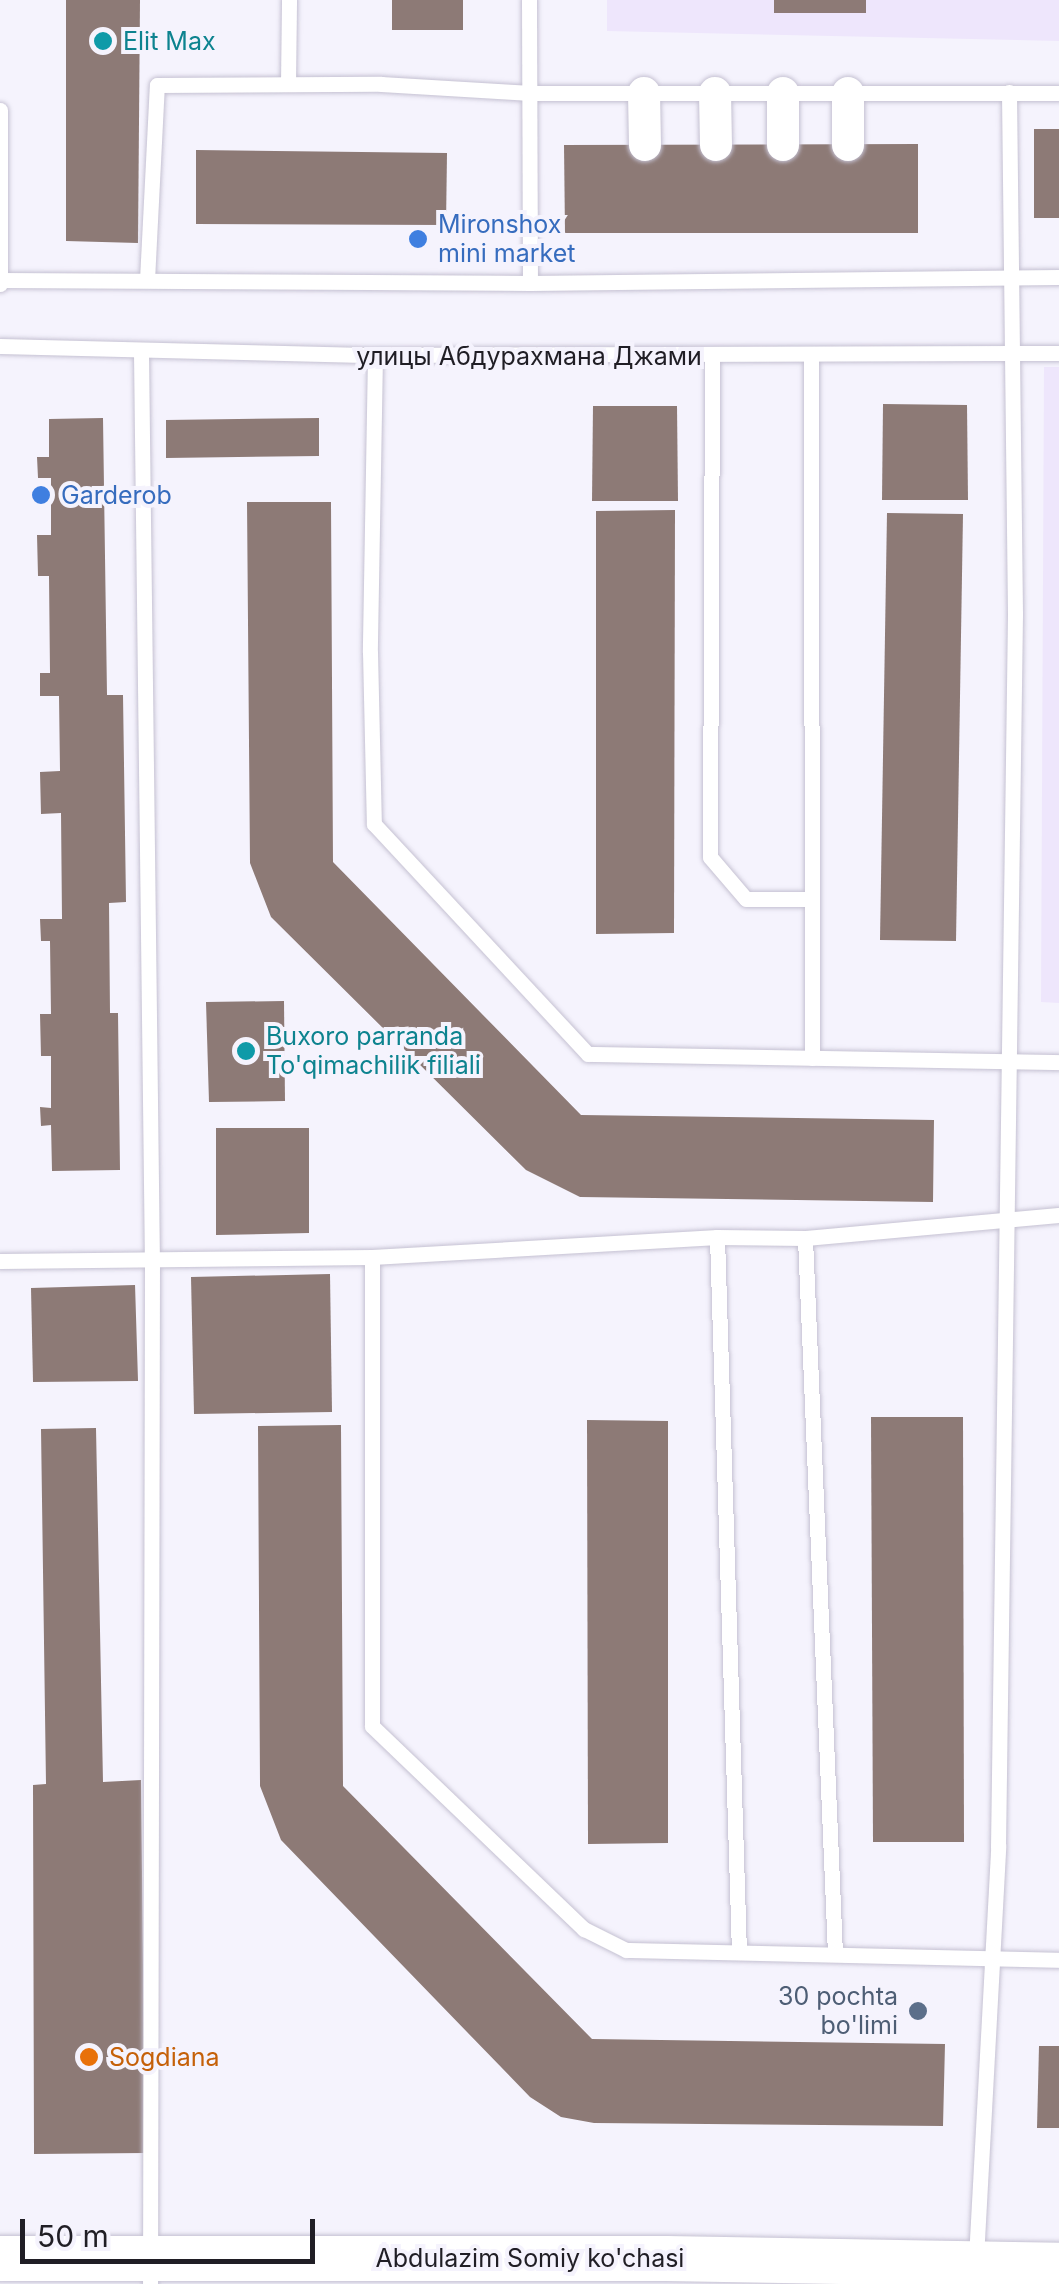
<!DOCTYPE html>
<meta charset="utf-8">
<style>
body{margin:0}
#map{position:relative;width:1059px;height:2284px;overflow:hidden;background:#f5f3fd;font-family:Inter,sans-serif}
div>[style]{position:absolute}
.education>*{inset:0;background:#eee6fc}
.building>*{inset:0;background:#8d7a76}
.roads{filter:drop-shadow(0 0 2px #c5c1d2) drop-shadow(0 0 2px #c5c1d2)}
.lane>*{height:15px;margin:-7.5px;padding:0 7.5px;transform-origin:7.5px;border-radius:7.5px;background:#fff}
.street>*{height:32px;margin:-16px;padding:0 16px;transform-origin:16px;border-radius:16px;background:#fff}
.secondary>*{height:45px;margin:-22.5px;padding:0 22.5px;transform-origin:22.5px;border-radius:22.5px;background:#fff}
.dots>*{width:28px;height:28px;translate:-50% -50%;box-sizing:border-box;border:5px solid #f5f3fd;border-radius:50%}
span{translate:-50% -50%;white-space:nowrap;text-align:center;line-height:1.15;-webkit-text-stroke:8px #f5f3fd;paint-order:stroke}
.culture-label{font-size:25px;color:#0d838f}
.left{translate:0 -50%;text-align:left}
.shop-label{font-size:25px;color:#366cbe}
.street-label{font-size:25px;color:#201e25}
.service-label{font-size:25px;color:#4e5e75}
.right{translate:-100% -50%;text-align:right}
.food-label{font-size:25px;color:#c56008}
.scale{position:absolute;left:20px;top:2219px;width:295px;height:45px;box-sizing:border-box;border:5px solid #201e25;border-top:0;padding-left:12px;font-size:30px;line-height:35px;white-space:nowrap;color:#201e25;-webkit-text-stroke:8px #f5f3fd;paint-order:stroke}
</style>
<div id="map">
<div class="education">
<i style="clip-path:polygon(607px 0,1059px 0,1059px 41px,607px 31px)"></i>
<i style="clip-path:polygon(1044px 367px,1059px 367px,1059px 1003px,1041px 1002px)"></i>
</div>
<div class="building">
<i style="clip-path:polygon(66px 0,140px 0,138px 243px,66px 241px)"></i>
<i style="clip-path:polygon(392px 0,463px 0,463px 30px,392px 30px)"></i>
<i style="clip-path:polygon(774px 0,866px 0,866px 13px,774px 13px)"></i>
<i style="clip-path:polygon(1034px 129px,1059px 129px,1059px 218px,1034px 218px)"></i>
<i style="clip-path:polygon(918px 144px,918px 233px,565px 233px,564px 145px)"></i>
<i style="clip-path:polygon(196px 150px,447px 153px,446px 225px,196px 224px)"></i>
<i style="clip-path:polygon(883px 404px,967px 405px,968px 500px,882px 500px)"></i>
<i style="clip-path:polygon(593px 406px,677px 406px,678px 501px,592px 501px)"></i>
<i style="clip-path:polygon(103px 418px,107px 695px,123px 695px,126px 902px,109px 903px,110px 1013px,118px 1013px,120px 1170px,52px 1171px,51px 1125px,41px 1126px,40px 1107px,51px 1108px,51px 1056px,41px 1056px,40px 1014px,51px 1014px,50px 941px,41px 941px,40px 919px,62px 919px,61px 813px,41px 814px,40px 772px,60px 771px,59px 696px,40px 696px,40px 673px,50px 673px,49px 576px,38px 576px,37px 535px,51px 535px,51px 478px,38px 478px,37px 457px,49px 457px,49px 419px)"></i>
<i style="clip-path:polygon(319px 418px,319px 456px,166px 458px,166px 420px)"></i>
<i style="clip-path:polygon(247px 502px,331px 502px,333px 862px,581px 1115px,934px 1120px,933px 1202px,580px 1197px,526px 1170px,271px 917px,250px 863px)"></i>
<i style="clip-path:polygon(675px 510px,674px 933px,596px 934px,596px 511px)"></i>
<i style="clip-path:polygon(887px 513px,963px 514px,956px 941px,880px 940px)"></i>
<i style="clip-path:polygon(284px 1001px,285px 1101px,209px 1102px,206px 1002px)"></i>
<i style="clip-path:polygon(216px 1128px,309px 1128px,309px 1233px,216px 1235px)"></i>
<i style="clip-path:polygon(330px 1274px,332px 1412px,194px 1414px,191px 1277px)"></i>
<i style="clip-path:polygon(135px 1285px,138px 1381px,33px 1382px,31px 1288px)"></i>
<i style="clip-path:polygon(871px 1417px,963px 1417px,964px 1842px,873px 1842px)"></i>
<i style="clip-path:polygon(587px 1420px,668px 1421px,668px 1843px,588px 1844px)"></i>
<i style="clip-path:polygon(341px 1425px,343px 1786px,592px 2039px,945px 2044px,943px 2126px,594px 2123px,561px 2117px,530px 2097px,281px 1840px,260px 1786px,258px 1426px)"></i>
<i style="clip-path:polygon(96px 1428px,103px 1782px,141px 1780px,145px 2153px,34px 2154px,33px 1785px,46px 1784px,41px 1429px)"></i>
<i style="clip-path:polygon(1039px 2046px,1059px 2046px,1059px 2128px,1037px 2128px)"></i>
</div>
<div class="roads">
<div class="lane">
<i style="left:529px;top:0;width:283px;rotate:89.8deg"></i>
<i style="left:288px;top:84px;width:84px;rotate:-89.3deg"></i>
<i style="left:0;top:110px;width:174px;rotate:90deg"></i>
<i style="left:0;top:280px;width:530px;rotate:0.32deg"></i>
<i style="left:530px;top:283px;width:529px;rotate:-0.65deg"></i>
<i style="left:147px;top:280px;width:195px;rotate:-87.1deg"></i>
<i style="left:157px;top:85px;width:224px;rotate:-0.3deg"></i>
<i style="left:381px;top:84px;width:150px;rotate:3.4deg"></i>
<i style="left:531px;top:93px;width:528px"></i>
<i style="left:0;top:346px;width:375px;rotate:1.4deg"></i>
<i style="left:375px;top:355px;width:684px;rotate:-0.17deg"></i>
<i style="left:141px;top:353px;width:908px;rotate:89.31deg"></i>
<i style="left:152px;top:1261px;width:1023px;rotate:90.11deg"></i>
<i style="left:375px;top:355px;width:297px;rotate:91deg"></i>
<i style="left:370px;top:652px;width:172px;rotate:88.7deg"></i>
<i style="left:374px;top:824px;width:314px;rotate:47.1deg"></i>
<i style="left:588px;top:1054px;width:471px;rotate:1deg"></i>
<i style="left:712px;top:357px;width:500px;rotate:90.23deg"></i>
<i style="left:710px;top:857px;width:55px;rotate:49.4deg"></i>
<i style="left:746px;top:899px;width:66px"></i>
<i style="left:811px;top:357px;width:701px;rotate:89.92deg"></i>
<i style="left:717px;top:1237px;width:715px;rotate:88.24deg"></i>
<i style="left:805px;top:1238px;width:716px;rotate:87.6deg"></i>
<i style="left:372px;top:1257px;width:469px;rotate:90deg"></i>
<i style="left:372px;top:1726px;width:294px;rotate:43.8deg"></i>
<i style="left:584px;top:1929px;width:47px;rotate:26.6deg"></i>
<i style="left:626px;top:1950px;width:433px;rotate:1.3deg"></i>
<i style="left:0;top:1261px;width:372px;rotate:-0.6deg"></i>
<i style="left:372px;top:1257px;width:346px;rotate:-3.3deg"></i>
<i style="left:717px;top:1237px;width:88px;rotate:0.7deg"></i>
<i style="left:805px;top:1238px;width:255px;rotate:-5.2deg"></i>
<i style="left:976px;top:2258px;width:412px;rotate:-86.9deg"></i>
<i style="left:998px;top:1847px;width:1233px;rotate:-89.21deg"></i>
<i style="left:1015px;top:614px;width:522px;rotate:-90.66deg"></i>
</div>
<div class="street">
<i style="left:644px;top:93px;width:52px;rotate:88.9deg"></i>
<i style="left:715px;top:93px;width:52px;rotate:88.9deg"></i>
<i style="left:783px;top:93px;width:52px;rotate:90deg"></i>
<i style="left:848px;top:93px;width:52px;rotate:90deg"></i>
</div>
<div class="secondary">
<i style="left:0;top:2258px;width:666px"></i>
<i style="left:666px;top:2258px;width:393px;rotate:1deg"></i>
</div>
</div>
<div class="dots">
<i style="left:103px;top:41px;background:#0f9aa8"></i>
<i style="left:418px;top:239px;background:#3f7fe0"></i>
<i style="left:41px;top:495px;background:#3f7fe0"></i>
<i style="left:246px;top:1051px;background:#0f9aa8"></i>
<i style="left:918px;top:2011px;background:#5c6f8a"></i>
<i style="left:89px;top:2057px;background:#e8710a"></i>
</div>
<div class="culture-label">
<span class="left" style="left:123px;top:41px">Elit Max</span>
<span class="left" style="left:266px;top:1051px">Buxoro parranda<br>To'qimachilik filiali</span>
</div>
<div class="shop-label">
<span class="left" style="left:438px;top:239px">Mironshox<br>mini market</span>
<span class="left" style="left:61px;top:495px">Garderob</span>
</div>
<div class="street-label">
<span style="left:529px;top:356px">улицы Абдурахмана Джами</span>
<span style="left:530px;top:2258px">Abdulazim Somiy ko'chasi</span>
</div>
<div class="service-label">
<span class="right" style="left:898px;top:2011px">30 pochta<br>bo'limi</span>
</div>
<div class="food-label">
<span class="left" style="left:109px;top:2057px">Sogdiana</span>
</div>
<div class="scale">50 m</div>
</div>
